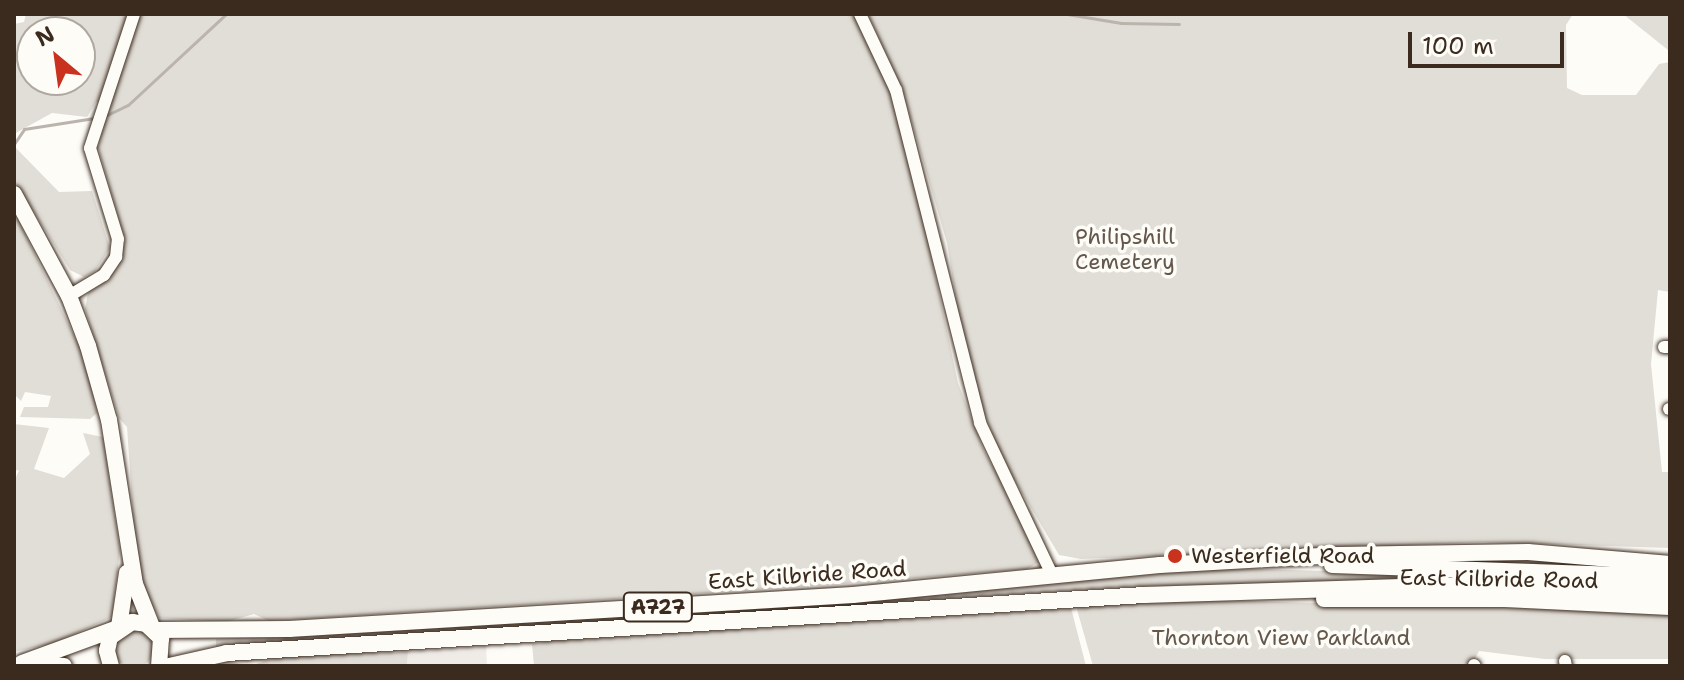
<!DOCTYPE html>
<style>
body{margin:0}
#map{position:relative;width:1684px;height:680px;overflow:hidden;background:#fdfcf7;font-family:"Shantell Sans",sans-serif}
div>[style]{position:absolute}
.built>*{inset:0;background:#efece7}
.green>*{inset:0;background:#e1ded7}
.round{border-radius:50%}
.stream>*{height:3px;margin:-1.5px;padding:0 1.5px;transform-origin:1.5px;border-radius:1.5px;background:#bbb4ad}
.roads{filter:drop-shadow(0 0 2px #3b2a1e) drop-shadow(0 0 2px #3b2a1e)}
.minor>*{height:12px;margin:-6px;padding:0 6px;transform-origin:6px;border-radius:6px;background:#fdfcf7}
.major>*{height:16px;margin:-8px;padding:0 8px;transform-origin:8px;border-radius:8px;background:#fdfcf7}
.dots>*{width:22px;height:22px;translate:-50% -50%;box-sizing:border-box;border:4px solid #fdfcf7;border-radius:50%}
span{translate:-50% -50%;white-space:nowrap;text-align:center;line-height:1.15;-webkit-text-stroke:7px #fdfcf7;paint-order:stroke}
.shield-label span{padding:2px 6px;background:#fdfcf7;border:2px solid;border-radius:6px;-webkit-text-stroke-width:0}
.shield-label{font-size:20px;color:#3b2a1e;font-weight:700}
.park-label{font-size:22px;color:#64574c}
.poi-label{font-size:22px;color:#3b2a1e}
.left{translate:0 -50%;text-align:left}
.street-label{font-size:22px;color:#3b2a1e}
.frame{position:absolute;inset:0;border:16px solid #3b2a1e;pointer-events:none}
.north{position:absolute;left:16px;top:16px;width:80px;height:80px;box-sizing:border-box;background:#fdfcf7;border:2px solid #afa8a0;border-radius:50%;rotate:331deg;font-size:22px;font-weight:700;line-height:32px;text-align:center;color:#3b2a1e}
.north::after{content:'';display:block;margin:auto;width:28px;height:36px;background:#c8321e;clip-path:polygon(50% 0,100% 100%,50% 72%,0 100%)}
.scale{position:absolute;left:1408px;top:32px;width:156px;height:36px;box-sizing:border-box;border:4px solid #3b2a1e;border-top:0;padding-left:10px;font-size:24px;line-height:28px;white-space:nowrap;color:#3b2a1e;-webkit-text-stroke:6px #fdfcf7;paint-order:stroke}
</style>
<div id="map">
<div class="built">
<i style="clip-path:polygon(486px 646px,487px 666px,407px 666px,408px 652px)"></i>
</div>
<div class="green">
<i style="clip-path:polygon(evenodd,26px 14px,856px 14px,887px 83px,917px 189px,958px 383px,984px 451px,1039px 548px,1039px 562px,1027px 569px,830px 585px,269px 621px,254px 614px,226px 622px,159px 618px,137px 575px,127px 427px,119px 418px,85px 309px,88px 293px,117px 268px,125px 240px,98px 147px,109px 103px,96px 102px,87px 117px,52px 113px,14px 134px,14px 24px,24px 22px,26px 14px,32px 32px,80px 32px,80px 80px,32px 80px,32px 32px)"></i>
<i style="clip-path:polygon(868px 14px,1573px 14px,1566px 25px,1567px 88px,1582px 95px,1636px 95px,1659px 64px,1670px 62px,1670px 292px,1658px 290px,1651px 364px,1662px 472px,1670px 472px,1670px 548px,1482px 542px,1081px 559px,1059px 555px,1005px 464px,969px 378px,947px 243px,902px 88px)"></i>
<i style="clip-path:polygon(1623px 14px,1670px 14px,1670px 49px,1668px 50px)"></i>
<i style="clip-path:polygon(14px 146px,59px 192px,92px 191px,110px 248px,95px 271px,84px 277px,70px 270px,14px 180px)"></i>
<i style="clip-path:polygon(14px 211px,81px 350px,96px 401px,97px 413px,90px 419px,20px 417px,24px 407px,48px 407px,51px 396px,25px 392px,21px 401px,14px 394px)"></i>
<i style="clip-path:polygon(14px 424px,49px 428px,34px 469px,64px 478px,90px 454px,83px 433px,103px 437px,120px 550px,112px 617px,54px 643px,14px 652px,14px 482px,19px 470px,14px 471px)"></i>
<i style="clip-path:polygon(1214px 568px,1486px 575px,1346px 584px,1141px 586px,216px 647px,216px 639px,468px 625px)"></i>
<i style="clip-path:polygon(1159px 599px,1670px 612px,1670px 659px,1545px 659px,1479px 651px,1471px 666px,1093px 666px,1076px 606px)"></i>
<i style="clip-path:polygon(1071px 608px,1086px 666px,534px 666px,532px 644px,548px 641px)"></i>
<i class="round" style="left:115px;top:630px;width:38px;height:38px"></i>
<i style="clip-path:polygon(408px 652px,407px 666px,196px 666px,217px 661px,253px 665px,283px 655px)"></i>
</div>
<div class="stream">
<i style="left:1067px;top:14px;width:55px;rotate:9.5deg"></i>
<i style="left:1121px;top:23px;width:58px;rotate:1deg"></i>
<i style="left:105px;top:116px;width:25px;rotate:-26deg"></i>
<i style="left:128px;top:105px;width:134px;rotate:-42.9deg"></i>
<i style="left:14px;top:144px;width:18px;rotate:-56deg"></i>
<i style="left:24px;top:129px;width:71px;rotate:-8.9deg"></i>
</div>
<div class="roads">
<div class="minor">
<i style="left:860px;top:14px;width:84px;rotate:64.7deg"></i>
<i style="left:896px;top:90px;width:343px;rotate:75.8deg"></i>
<i style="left:980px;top:423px;width:170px;rotate:64.6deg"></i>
<i style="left:69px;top:296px;width:41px;rotate:-31deg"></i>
<i style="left:104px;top:275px;width:22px;rotate:-56deg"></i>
<i style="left:116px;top:257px;width:18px;rotate:-84deg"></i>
<i style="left:118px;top:239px;width:95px;rotate:-107.1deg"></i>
<i style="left:90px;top:148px;width:141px;rotate:-71.8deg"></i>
<i style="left:1664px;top:347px;width:6px"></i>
<i style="left:1669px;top:409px;width:1px"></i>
<i style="left:1565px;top:661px;width:5px;rotate:79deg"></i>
<i style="left:1474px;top:665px;width:1px;rotate:45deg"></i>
</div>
<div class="major">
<i style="left:14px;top:194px;width:116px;rotate:61.7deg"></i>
<i style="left:69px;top:296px;width:53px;rotate:69.2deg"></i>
<i style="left:88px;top:346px;width:77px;rotate:74.2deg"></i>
<i style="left:109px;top:420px;width:166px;rotate:81deg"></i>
<i style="left:135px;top:584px;width:46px;rotate:68.4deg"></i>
<i style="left:1332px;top:565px;width:338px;rotate:2deg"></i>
<i style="left:1324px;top:599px;width:181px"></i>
<i style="left:1505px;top:599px;width:165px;rotate:2.8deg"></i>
<i style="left:119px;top:627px;width:55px;rotate:-81.6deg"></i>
<i style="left:155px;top:630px;width:134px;rotate:-0.4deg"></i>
<i style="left:289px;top:629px;width:565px;rotate:-3.45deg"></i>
<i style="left:853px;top:595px;width:308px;rotate:-5.6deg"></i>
<i style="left:1160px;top:565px;width:178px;rotate:-3.2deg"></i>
<i style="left:1338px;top:555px;width:190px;rotate:-0.9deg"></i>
<i style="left:1528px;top:552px;width:143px;rotate:4.8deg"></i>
<i style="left:22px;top:663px;width:99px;rotate:-20.1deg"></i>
<i style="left:30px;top:663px;width:34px;rotate:5deg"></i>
<i style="left:111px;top:666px;width:16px;rotate:-105deg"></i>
<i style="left:107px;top:651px;width:14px;rotate:-78deg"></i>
<i style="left:110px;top:637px;width:27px;rotate:-34deg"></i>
<i style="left:132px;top:622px;width:14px;rotate:8deg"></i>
<i style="left:146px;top:624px;width:21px;rotate:43deg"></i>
<i style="left:161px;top:638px;width:28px;rotate:94deg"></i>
<i style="left:169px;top:666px;width:59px;rotate:-12.6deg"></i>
<i style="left:227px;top:653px;width:919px;rotate:-3.62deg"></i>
<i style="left:1144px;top:595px;width:345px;rotate:-1.8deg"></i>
<i style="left:1489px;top:584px;width:181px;rotate:2.5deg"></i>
</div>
</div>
<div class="dots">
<i style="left:1175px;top:556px;background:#c8321e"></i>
</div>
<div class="shield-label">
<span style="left:658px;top:607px">A727</span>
</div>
<div class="park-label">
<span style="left:1125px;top:249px">Philipshill<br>Cemetery</span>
<span style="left:1281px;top:638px">Thornton View Parkland</span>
</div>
<div class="poi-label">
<span class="left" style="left:1191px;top:556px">Westerfield Road</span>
</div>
<div class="street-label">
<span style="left:807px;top:575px;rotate:-4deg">East Kilbride Road</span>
<span style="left:1499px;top:579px;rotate:1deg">East Kilbride Road</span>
</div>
<div class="frame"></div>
<div class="north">N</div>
<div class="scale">100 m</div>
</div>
